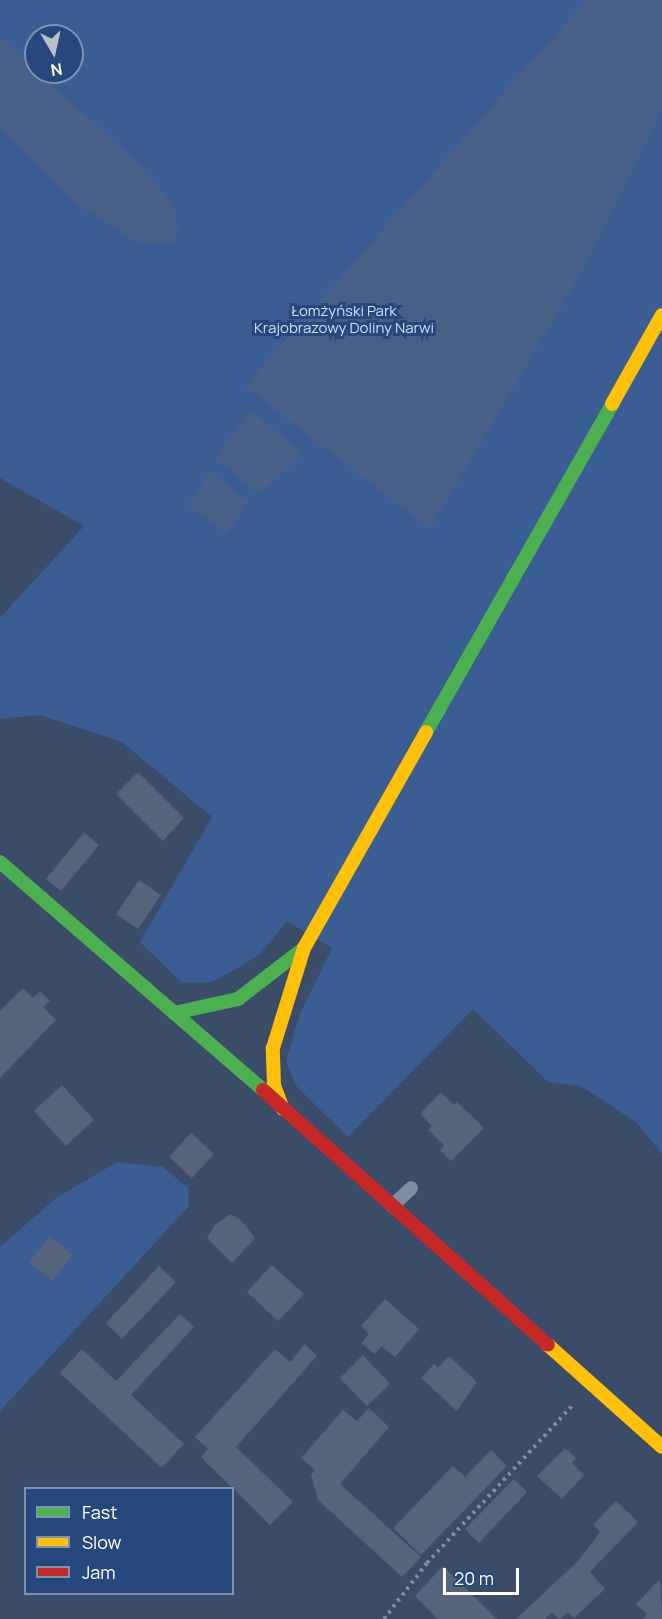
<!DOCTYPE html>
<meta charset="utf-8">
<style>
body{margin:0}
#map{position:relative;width:662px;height:1619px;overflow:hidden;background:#3b4c69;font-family:Manrope,sans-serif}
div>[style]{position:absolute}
.green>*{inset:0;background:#3a5d93}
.water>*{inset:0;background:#496086}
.building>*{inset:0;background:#55647b}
.path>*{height:4px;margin-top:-2px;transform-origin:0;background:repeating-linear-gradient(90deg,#808ca0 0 3px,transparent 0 7.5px)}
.lane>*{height:14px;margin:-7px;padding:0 7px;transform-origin:7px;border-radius:7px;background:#808ca0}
.fast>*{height:14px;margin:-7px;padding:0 7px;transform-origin:7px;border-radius:7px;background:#4caf50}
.slow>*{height:14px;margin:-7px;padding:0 7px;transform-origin:7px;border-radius:7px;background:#ffc107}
.jam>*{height:14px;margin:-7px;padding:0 7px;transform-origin:7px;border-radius:7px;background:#c62828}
span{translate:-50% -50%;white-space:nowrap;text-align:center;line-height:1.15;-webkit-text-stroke:6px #27487d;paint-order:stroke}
.park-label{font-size:15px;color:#cfdef4}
.legend{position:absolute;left:24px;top:1487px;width:210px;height:108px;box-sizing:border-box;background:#27487d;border:2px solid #7d91b1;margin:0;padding:8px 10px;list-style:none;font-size:18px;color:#fff}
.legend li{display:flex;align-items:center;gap:12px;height:30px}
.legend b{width:30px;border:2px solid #7d91b1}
.north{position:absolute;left:24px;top:24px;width:60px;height:60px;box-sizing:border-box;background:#27487d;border:2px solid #7d91b1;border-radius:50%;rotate:171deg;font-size:16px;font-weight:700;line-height:24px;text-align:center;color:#fff}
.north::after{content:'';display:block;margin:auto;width:21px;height:27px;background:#bac0ca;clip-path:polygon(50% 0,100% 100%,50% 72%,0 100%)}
.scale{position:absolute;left:443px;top:1568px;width:76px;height:27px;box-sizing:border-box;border:3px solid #fff;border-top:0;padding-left:8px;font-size:18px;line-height:21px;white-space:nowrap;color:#fff;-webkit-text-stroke:4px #27487d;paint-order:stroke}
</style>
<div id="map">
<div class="green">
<i style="clip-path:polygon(evenodd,0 0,662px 0,662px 1154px,637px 1123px,581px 1086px,548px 1082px,473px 1009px,348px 1137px,297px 1087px,286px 1061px,299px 1016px,332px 948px,287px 921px,260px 954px,238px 968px,212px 982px,182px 983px,140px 942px,212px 817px,122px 742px,40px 715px,0 719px,0 618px,84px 526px,0 478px,0 0,36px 36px,72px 36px,72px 72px,36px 72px,36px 36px)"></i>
<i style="clip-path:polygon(117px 1162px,163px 1167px,188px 1188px,189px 1206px,0 1411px,0 1247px,56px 1198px)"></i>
</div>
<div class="water">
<i style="clip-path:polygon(586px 0,662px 0,662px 110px,583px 270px,430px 529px,245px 386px)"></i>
<i style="clip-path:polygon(0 37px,135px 160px,174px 205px,178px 229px,174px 242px,164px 246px,136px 242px,80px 206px,0 127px)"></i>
<i style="clip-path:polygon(250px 410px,303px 453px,260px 494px,214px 459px)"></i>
<i style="clip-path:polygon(210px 471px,250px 502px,226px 534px,188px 506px)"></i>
</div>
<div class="building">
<i style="clip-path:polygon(138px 772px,184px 818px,163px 841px,116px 794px)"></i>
<i style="clip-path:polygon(84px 832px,99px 845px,61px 891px,46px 879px)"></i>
<i style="clip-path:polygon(139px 880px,161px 895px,138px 929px,116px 914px)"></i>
<i style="clip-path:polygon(23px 988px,33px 998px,40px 991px,50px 1001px,43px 1007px,56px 1020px,0 1078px,0 1011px)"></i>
<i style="clip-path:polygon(62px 1085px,94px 1120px,66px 1146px,34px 1111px)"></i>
<i style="clip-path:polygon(441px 1092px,454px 1105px,457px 1102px,484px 1128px,451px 1161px,440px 1150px,444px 1145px,428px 1130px,432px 1126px,420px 1114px)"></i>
<i style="clip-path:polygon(191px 1133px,214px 1154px,192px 1178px,169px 1157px)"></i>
<i style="clip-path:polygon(230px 1214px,241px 1220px,255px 1238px,232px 1263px,207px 1238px,214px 1226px)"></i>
<i style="clip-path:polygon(50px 1236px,73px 1255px,52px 1281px,29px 1262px)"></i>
<i style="clip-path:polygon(272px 1265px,304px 1294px,278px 1321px,247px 1292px)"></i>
<i style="clip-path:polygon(159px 1266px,176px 1282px,122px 1339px,106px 1323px)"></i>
<i style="clip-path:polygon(385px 1299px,419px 1329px,395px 1357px,382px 1346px,375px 1354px,361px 1343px,369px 1334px,361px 1326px)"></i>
<i style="clip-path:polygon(180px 1314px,194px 1327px,131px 1395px,184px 1444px,162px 1468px,60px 1373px,82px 1349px,116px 1381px)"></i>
<i style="clip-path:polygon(305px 1344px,317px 1356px,236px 1447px,293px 1502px,270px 1525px,201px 1457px,208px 1449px,195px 1437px,275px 1349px,290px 1362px)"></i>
<i style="clip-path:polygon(363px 1355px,390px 1384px,367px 1406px,340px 1378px)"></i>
<i style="clip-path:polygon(449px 1356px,477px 1382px,457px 1411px,421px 1378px,434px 1364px,438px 1368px)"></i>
<i style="clip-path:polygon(369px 1408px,389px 1427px,340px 1484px,421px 1557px,402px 1577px,318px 1500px,311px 1475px,315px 1470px,301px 1458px,343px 1410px,357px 1421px)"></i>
<i style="clip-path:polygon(565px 1448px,576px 1458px,572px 1463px,584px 1475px,562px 1499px,537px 1476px)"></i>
<i style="clip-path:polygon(491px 1450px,507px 1466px,421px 1555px,393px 1528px,453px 1466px,465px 1477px)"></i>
<i style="clip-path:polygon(514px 1479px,527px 1492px,479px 1543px,465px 1529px)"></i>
<i style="clip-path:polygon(616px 1501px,638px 1522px,590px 1572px,605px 1589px,574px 1618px,568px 1612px,559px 1619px,552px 1612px,545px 1619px,516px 1619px,579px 1560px,600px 1532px,593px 1525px)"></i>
<i style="clip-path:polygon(443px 1566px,497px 1619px,438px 1619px,415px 1596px)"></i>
<i style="clip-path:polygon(660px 1579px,662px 1619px,642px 1619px,647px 1614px,636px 1604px)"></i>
</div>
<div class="path">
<i style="left:384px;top:1619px;width:71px;rotate:-52.5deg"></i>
<i style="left:427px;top:1563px;width:215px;rotate:-47.3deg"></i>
</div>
<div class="lane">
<i style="left:392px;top:1206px;width:26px;rotate:-43deg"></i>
</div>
<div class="fast">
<i style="left:426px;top:732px;width:377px;rotate:-60.4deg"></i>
<i style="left:0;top:862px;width:348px;rotate:40.9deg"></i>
<i style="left:174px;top:1013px;width:66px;rotate:-12.3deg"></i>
<i style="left:238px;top:999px;width:82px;rotate:-37.6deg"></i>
</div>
<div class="slow">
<i style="left:612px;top:404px;width:102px;rotate:-60.7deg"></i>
<i style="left:283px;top:1109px;width:26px;rotate:-111deg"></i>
<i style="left:274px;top:1085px;width:37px;rotate:-92deg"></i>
<i style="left:273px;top:1048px;width:105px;rotate:-72.8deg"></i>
<i style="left:304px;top:948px;width:248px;rotate:-60.5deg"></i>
<i style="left:548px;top:1345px;width:153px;rotate:41.8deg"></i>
</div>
<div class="jam">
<i style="left:263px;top:1090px;width:382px;rotate:41.8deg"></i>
</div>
<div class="park-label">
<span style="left:344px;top:319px">Łomżyński Park<br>Krajobrazowy Doliny Narwi</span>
</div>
<ul class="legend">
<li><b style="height:8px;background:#4caf50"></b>Fast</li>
<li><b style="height:8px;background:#ffc107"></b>Slow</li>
<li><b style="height:8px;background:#c62828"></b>Jam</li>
</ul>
<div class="north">N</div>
<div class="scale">20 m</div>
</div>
